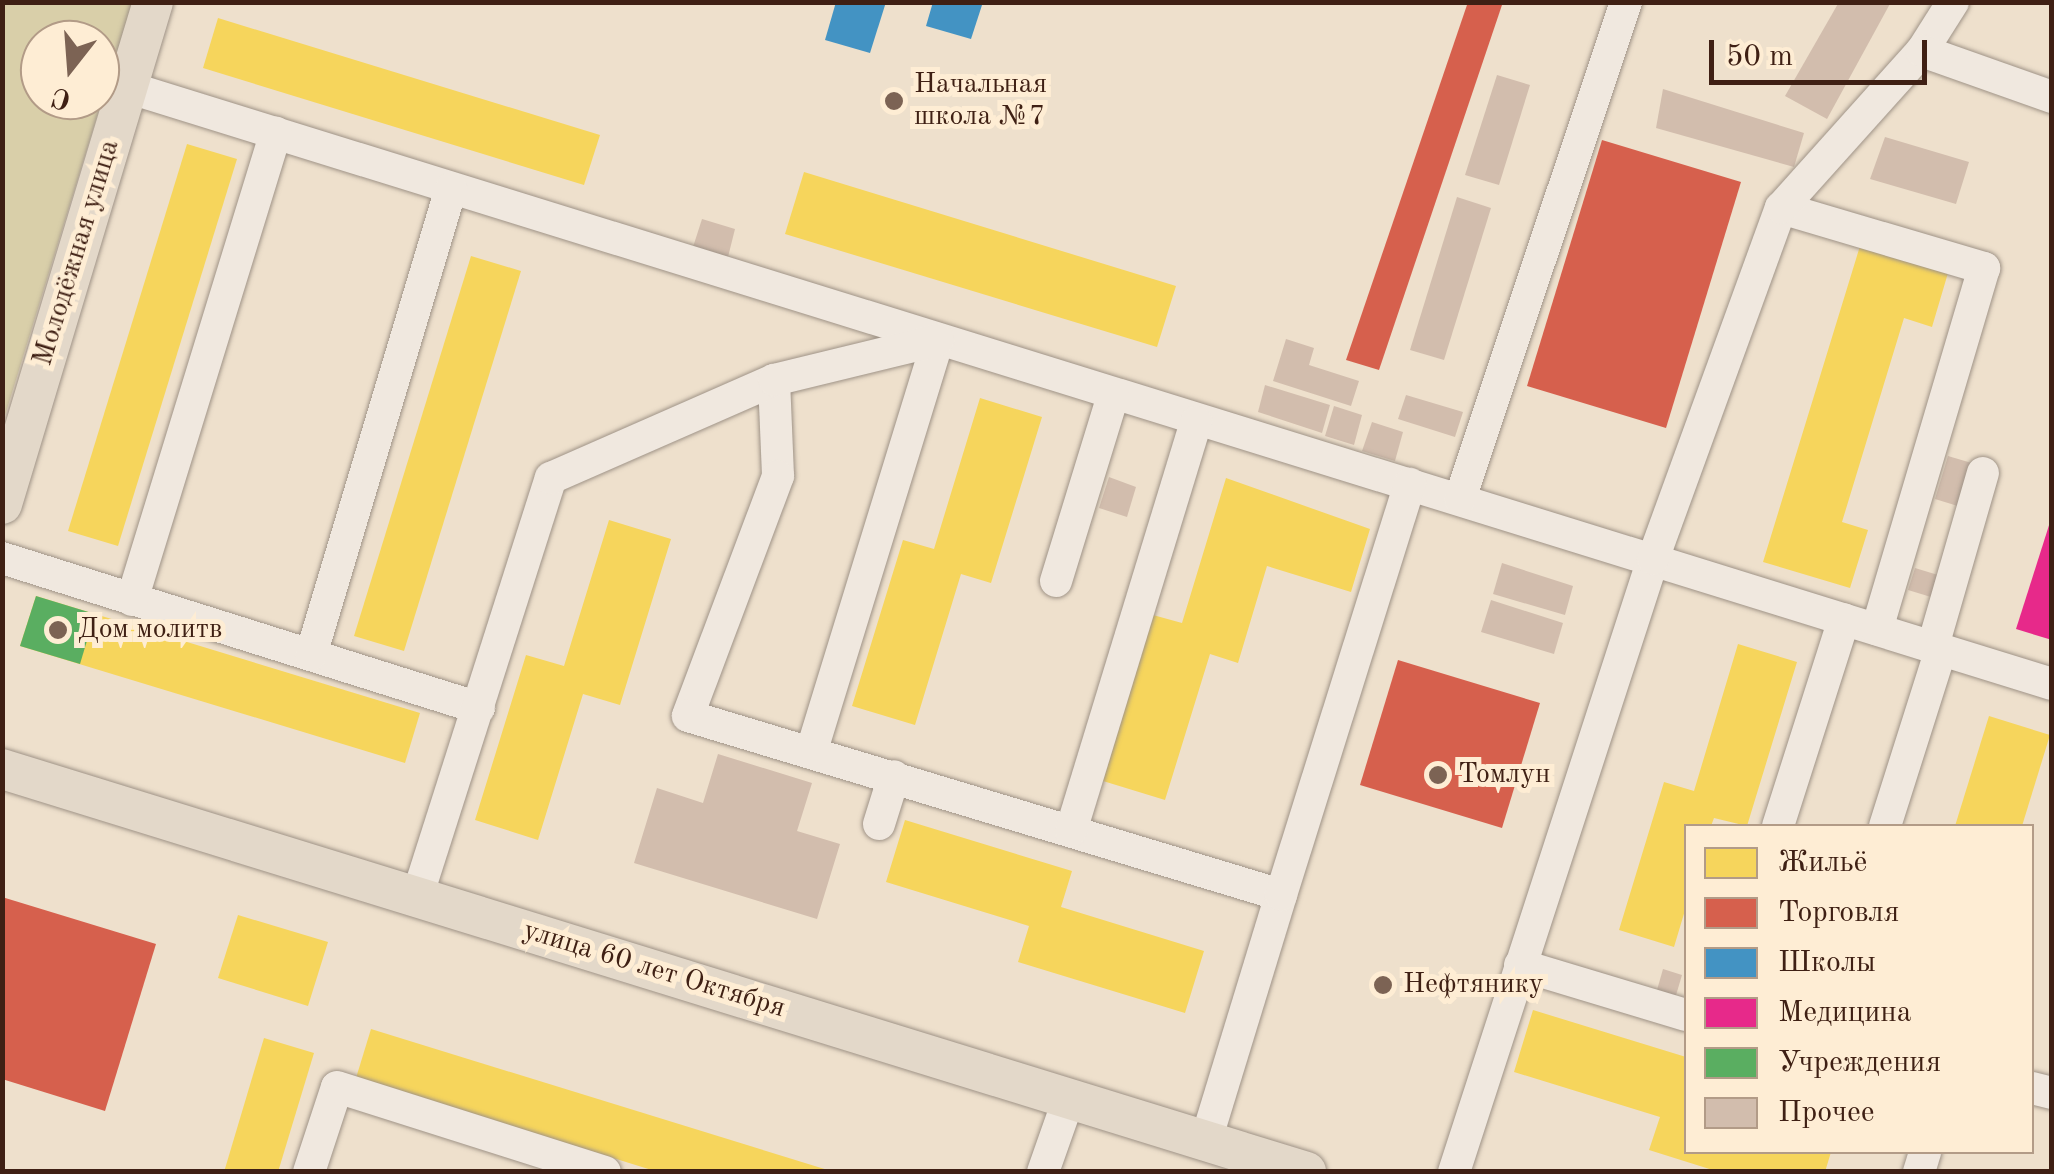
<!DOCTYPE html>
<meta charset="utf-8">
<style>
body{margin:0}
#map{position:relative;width:2054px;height:1174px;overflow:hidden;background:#eee0cc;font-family:"Old Standard TT",serif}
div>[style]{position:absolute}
.green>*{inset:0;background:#d9cfa9}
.homes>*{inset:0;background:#f6d55c}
.shops>*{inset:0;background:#d6604d}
.schools>*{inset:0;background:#4393c3}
.health>*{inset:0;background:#e7298a}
.public>*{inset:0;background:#5aae61}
.building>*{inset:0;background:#d2bdad}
.roads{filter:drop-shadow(0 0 2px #9f9387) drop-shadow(0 0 2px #9f9387)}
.minor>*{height:32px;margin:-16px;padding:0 16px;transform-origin:16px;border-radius:16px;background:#f0e8df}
.major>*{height:40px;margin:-20px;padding:0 20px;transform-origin:20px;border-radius:20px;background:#e3d8c9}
.dots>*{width:28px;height:28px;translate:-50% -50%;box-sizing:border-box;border:5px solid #feedd4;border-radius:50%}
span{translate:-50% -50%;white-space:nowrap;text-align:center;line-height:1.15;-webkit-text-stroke:10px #feedd4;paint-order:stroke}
.poi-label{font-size:28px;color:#3f2014}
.left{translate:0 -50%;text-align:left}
.street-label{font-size:28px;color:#3f2014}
.frame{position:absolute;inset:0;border:5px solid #3f2014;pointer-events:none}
.legend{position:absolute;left:1684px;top:824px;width:350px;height:330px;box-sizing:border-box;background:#feedd4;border:2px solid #b29b87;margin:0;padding:12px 18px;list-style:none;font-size:30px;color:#3f2014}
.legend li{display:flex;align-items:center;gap:20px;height:50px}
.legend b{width:50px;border:2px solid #b29b87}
.north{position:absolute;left:20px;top:20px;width:100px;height:100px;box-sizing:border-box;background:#feedd4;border:2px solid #b29b87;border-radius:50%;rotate:197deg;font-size:28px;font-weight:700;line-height:40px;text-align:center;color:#3f2014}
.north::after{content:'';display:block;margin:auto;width:35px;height:45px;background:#7c6354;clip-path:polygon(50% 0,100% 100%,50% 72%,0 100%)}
.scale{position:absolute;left:1709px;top:40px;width:218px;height:45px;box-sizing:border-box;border:5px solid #3f2014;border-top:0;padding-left:12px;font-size:30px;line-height:35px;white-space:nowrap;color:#3f2014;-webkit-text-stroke:8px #feedd4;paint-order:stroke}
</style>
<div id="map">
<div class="green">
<i style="clip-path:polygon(evenodd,3px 2px,132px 3px,3px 422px,2px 3px,3px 2px,40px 40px,100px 40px,100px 100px,40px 100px,40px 40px)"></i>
</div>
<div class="homes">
<i style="clip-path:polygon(218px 18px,600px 135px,584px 185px,203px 68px)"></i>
<i style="clip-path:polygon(187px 144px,237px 159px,118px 546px,68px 531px)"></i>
<i style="clip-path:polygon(804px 172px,1176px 286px,1157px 347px,785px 234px)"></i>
<i style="clip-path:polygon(1860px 246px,1948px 273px,1932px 327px,1904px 318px,1842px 522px,1868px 530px,1850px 588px,1763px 562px)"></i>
<i style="clip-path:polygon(471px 256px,521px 271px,404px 651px,354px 636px)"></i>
<i style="clip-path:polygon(980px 398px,1042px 417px,991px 583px,961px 574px,915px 725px,852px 706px,903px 540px,934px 549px)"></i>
<i style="clip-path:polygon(1226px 478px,1370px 529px,1351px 592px,1267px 566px,1238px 663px,1210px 654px,1165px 800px,1103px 781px,1153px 615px,1182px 623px)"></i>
<i style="clip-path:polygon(609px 520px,671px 539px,620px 705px,583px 694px,538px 840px,475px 820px,526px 655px,564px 666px)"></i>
<i style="clip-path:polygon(36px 596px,420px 713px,405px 763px,20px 646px)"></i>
<i style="clip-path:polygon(1738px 644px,1797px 662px,1747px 826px,1714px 818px,1711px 826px,1686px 826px,1686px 907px,1674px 947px,1619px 930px,1664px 782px,1694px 791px)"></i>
<i style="clip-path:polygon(1989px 716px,2050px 735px,2022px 826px,1955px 826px)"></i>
<i style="clip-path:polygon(905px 820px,1072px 871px,1061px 907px,1204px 951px,1185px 1013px,1018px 962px,1029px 926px,886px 882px)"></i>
<i style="clip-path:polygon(238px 915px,328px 942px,308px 1006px,218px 978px)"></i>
<i style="clip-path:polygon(1533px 1010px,1686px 1057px,1686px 1152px,1831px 1152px,1825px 1172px,1719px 1172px,1649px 1150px,1660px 1117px,1514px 1072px)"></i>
<i style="clip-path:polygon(371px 1029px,831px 1171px,831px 1172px,658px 1172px,356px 1078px)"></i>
<i style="clip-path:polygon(264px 1038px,314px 1053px,278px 1172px,224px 1172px)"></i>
</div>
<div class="shops">
<i style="clip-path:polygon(1468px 2px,1503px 2px,1379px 370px,1346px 360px)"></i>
<i style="clip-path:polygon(1602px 140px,1741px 182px,1666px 428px,1527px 386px)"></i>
<i style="clip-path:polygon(1398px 660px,1540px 703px,1502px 828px,1360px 785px)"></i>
<i style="clip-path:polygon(2px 897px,156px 944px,105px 1111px,2px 1079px)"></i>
</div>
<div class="schools">
<i style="clip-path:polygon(836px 2px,886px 2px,870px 53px,825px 40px)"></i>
<i style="clip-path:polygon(933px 2px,983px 2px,971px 39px,926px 26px)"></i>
</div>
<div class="health">
<i style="clip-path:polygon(2051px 519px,2052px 519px,2052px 640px,2016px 629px)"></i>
</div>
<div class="public">
<i style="clip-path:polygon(36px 596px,95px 614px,80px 664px,20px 646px)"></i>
</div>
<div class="building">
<i style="clip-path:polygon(1839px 2px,1891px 2px,1827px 119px,1785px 96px)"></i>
<i style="clip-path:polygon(1497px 75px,1530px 85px,1499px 185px,1465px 175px)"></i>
<i style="clip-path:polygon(1663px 89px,1804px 133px,1794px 167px,1656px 128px)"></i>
<i style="clip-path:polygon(1885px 137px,1969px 162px,1956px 204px,1870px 179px)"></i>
<i style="clip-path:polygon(1457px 197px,1491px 208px,1444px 360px,1410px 350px)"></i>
<i style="clip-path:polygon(702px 219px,735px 229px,728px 257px,693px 247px)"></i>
<i style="clip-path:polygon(1286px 339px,1314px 348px,1309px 365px,1359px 381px,1351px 406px,1273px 381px)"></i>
<i style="clip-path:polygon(1265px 385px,1330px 405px,1322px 433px,1258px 412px)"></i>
<i style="clip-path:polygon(1406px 395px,1463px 412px,1455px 437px,1398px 419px)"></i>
<i style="clip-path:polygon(1334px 406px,1362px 415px,1354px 445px,1325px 436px)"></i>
<i style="clip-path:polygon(1372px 422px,1403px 432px,1395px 461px,1362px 451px)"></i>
<i style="clip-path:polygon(1948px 456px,1975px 464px,1961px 507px,1935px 499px)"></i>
<i style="clip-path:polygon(1109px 477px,1136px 487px,1127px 517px,1099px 508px)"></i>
<i style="clip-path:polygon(1502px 563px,1573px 586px,1565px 615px,1493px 594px)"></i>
<i style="clip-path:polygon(1915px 568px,1938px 575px,1931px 597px,1908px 590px)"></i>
<i style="clip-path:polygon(1491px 600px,1563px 623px,1554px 654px,1481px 632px)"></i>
<i style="clip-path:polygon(718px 754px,812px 783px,797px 831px,840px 844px,817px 919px,634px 863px,657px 788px,703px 803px)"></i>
<i style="clip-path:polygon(1663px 969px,1682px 975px,1674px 1002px,1655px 997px)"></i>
</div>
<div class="roads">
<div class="minor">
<i style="left:1922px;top:51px;width:58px;rotate:-57.7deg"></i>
<i style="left:127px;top:87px;width:2015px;rotate:17.23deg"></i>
<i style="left:1781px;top:208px;width:212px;rotate:16.5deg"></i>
<i style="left:1984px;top:268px;width:377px;rotate:106.5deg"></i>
<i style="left:774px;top:380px;width:96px;rotate:87.6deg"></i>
<i style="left:778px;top:476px;width:256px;rotate:110.6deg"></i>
<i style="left:688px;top:716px;width:619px;rotate:16.8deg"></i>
<i style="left:1281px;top:895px;width:256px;rotate:107deg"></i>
<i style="left:1460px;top:499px;width:524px;rotate:-71.53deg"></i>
<i style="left:2px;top:558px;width:500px;rotate:17.46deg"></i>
<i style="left:1056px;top:581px;width:194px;rotate:-72.9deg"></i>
<i style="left:132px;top:600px;width:489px;rotate:-72.9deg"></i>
<i style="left:1933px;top:646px;width:180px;rotate:-73.9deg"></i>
<i style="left:311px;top:655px;width:487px;rotate:-73.3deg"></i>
<i style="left:811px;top:753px;width:432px;rotate:-72.9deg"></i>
<i style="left:879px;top:824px;width:50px;rotate:-72.6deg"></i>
<i style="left:1778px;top:826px;width:217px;rotate:-72.3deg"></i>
<i style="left:1885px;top:826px;width:186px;rotate:-72.4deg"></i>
<i style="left:1071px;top:831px;width:428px;rotate:-73deg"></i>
<i style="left:1281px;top:895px;width:431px;rotate:-72.6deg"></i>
<i style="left:417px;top:897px;width:440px;rotate:-72.3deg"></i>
<i style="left:551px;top:478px;width:244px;rotate:-23.7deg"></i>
<i style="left:774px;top:380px;width:169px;rotate:-13.7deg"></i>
<i style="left:1520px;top:965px;width:173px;rotate:16.8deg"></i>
<i style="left:2032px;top:1088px;width:21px;rotate:14deg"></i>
<i style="left:309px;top:1172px;width:89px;rotate:-71.8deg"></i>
<i style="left:337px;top:1087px;width:281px;rotate:17.6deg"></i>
<i style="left:1043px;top:1172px;width:78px;rotate:-70.6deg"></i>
<i style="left:1454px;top:1172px;width:644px;rotate:-72.01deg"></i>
<i style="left:1653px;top:559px;width:374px;rotate:-70deg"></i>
<i style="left:1781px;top:208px;width:211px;rotate:-48.1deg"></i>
<i style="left:1922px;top:51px;width:138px;rotate:19.5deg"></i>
<i style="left:1919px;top:1172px;width:21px;rotate:-73deg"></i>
</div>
<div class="major">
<i style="left:2px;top:504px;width:524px;rotate:-73.26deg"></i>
<i style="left:2px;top:769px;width:1365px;rotate:17.17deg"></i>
</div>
</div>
<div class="dots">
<i style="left:894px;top:101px;background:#7c6354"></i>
<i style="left:58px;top:630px;background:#7c6354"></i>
<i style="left:1438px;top:775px;background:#7c6354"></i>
<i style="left:1383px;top:985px;background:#7c6354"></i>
</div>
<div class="poi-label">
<span class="left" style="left:914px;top:101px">Начальная<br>школа №7</span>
<span class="left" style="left:78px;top:630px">Дом молитв</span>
<span class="left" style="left:1458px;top:775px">Томлун</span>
<span class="left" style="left:1403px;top:985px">Нефтянику</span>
</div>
<div class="street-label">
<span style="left:77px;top:253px;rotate:-73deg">Молодёжная улица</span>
<span style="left:654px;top:970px;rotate:17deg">улица 60 лет Октября</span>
</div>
<div class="frame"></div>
<ul class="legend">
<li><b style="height:28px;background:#f6d55c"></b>Жильё</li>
<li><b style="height:28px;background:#d6604d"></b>Торговля</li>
<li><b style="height:28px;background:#4393c3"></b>Школы</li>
<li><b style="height:28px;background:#e7298a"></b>Медицина</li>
<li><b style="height:28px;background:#5aae61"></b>Учреждения</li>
<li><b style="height:28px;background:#d2bdad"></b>Прочее</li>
</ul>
<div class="north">С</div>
<div class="scale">50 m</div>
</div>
